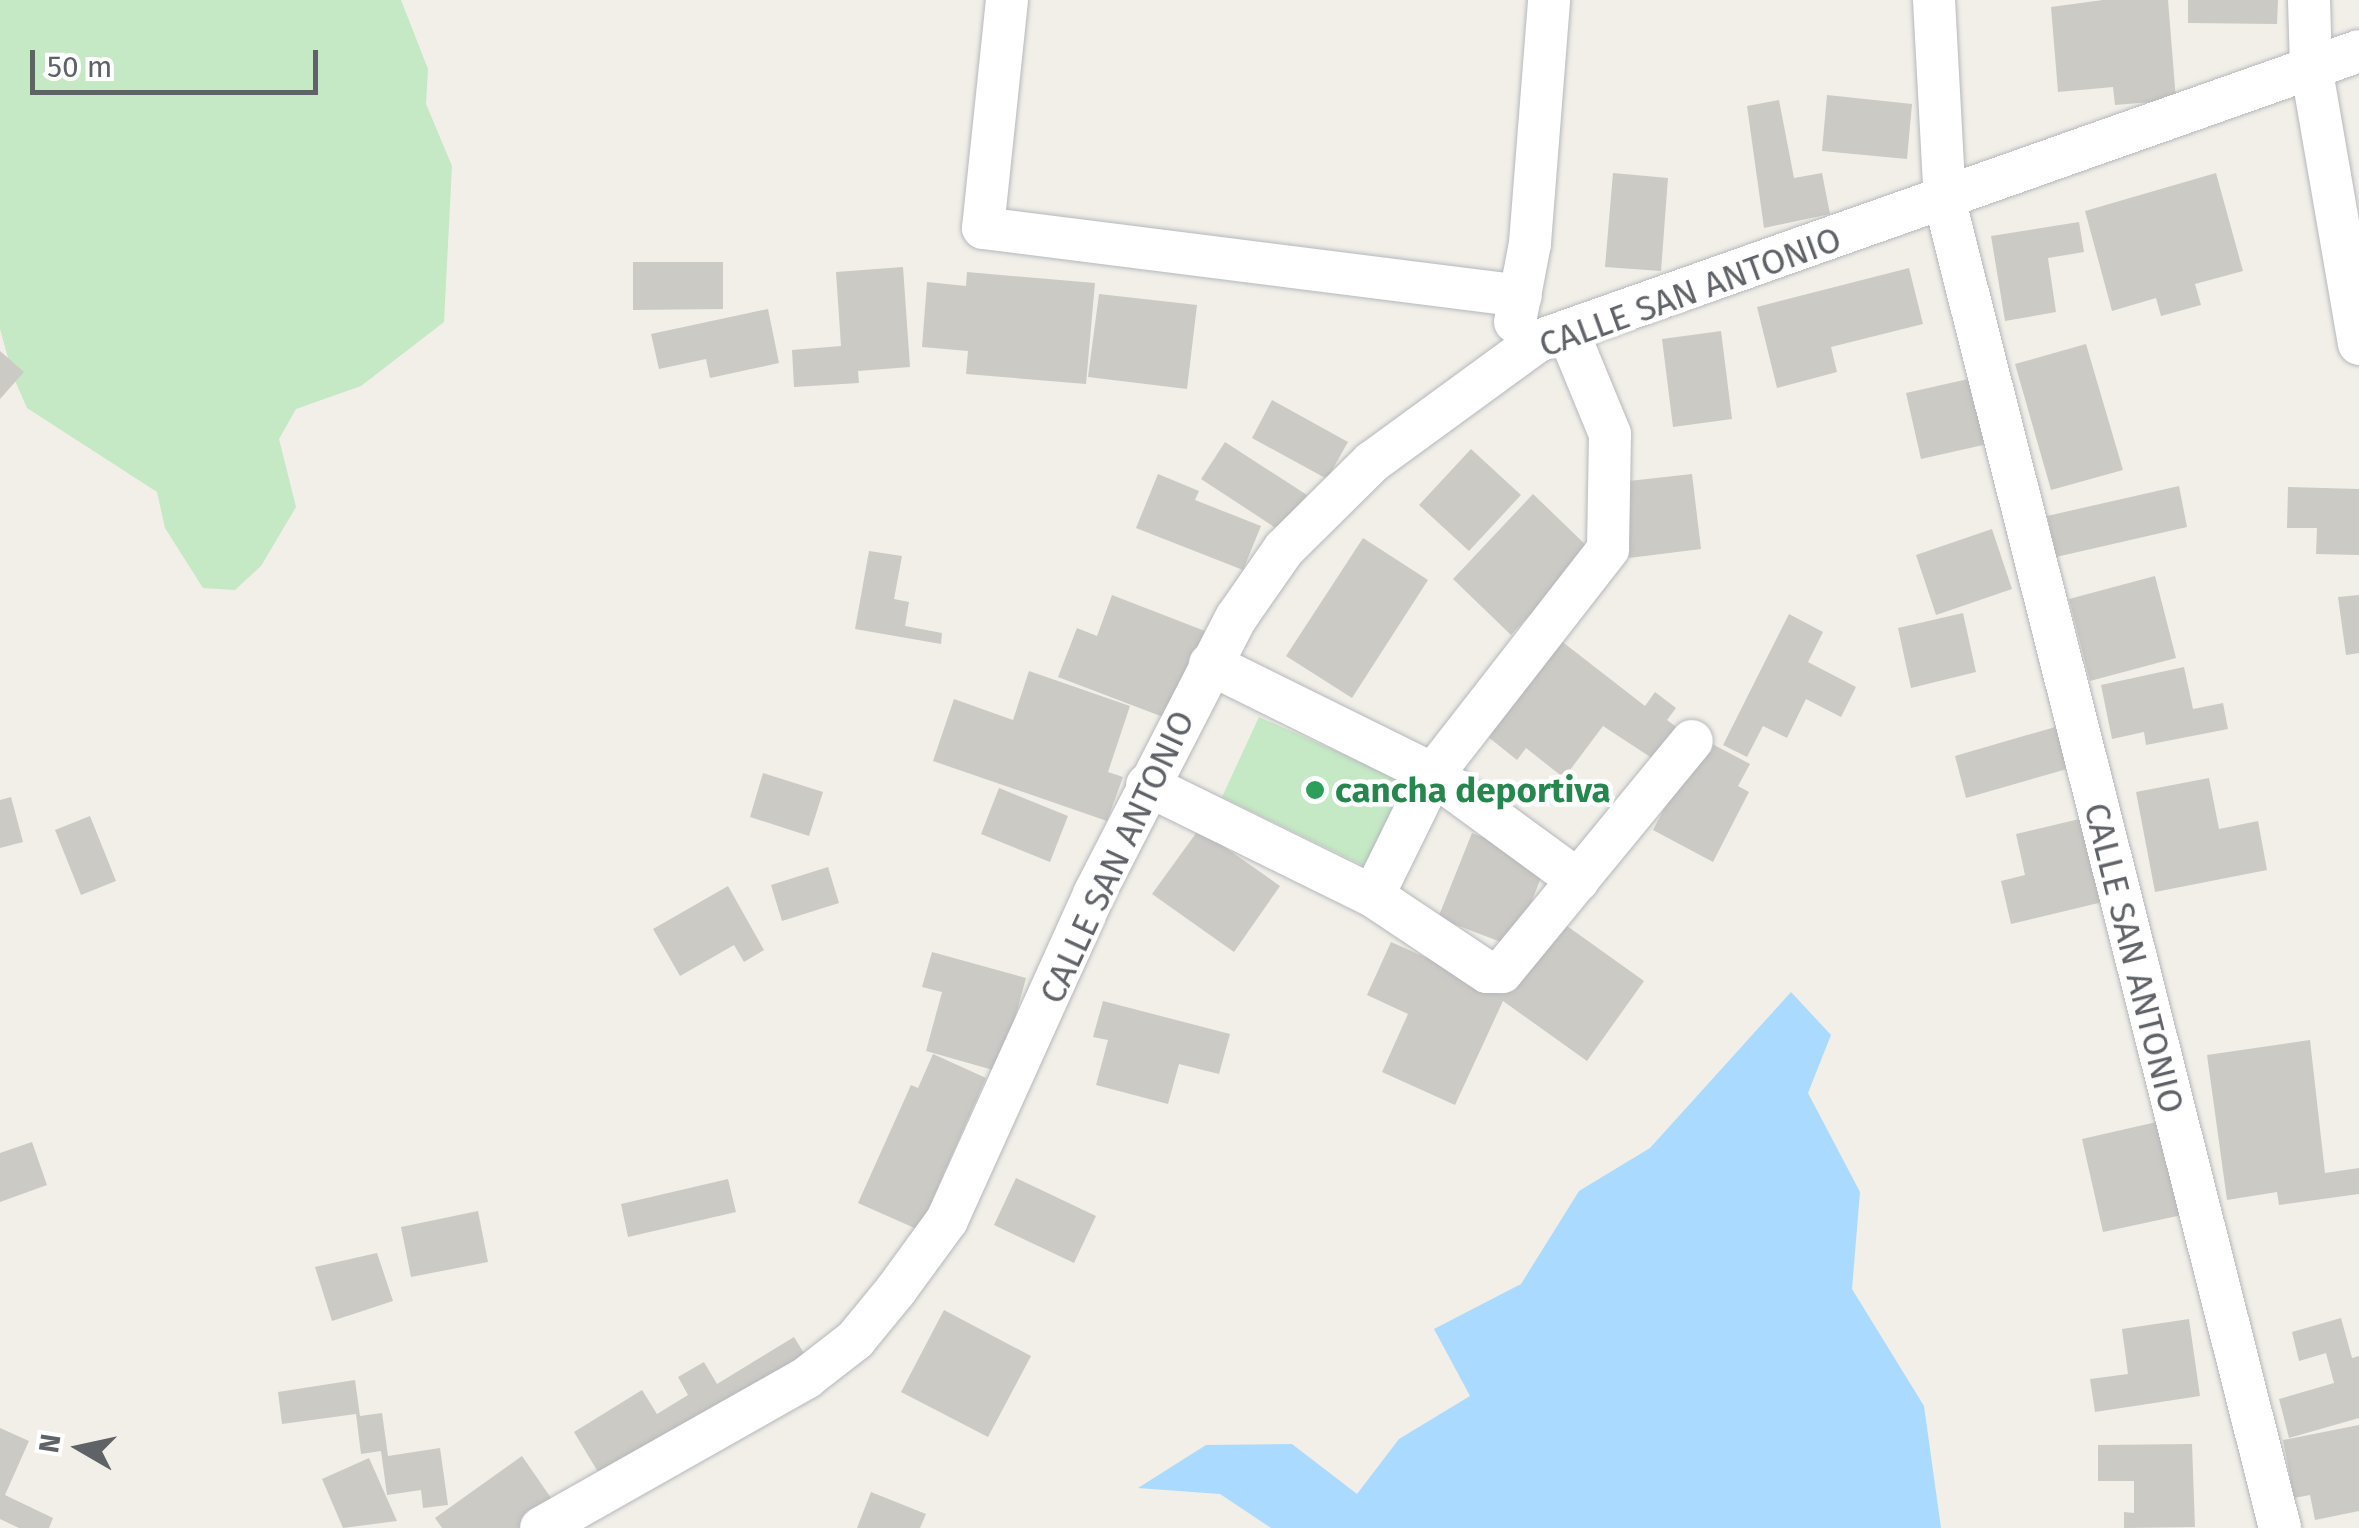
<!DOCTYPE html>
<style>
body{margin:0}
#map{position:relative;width:2359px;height:1528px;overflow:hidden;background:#f1efe8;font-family:"Fira Sans",sans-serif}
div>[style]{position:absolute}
.green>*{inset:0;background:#c5e8c5}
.water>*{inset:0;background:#aadaff}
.building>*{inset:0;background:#cccac5}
.roads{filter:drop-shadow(0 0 2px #b5b8bc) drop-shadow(0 0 2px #b5b8bc)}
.street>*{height:42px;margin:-21px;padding:0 21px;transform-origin:21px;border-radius:21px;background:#fff}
.dots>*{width:28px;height:28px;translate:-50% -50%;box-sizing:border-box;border:5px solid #fff;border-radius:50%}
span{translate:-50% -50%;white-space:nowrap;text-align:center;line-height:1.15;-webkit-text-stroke:9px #fff;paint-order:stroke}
.street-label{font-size:35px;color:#5f6368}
.leisure-label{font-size:35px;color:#27864d;font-weight:700}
.left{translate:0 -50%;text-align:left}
.north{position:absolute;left:30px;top:1398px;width:100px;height:100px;-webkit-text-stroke:8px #fff;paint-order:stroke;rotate:279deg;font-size:28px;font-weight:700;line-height:40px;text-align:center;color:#5f6368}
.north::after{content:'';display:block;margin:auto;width:35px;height:45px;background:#5f6368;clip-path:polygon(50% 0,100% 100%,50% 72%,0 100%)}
.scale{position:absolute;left:30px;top:50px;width:288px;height:45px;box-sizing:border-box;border:5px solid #5f6368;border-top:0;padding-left:12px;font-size:30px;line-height:35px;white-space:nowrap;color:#5f6368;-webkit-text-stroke:8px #fff;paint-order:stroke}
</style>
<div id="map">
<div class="green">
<i style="clip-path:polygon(0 0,401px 0,428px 69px,426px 104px,452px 166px,444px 322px,361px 386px,296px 409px,279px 439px,296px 507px,261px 566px,235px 590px,203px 588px,165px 528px,157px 492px,27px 408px,13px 376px,0 329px)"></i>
<i style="clip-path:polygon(1259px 717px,1408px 783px,1372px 870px,1222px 797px)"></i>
</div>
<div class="water">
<i style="clip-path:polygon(1791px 992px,1831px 1035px,1808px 1093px,1860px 1192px,1852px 1289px,1924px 1406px,1941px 1528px,1271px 1528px,1220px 1494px,1138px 1488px,1206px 1445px,1292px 1444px,1357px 1494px,1399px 1439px,1470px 1396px,1434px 1329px,1521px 1284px,1579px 1191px,1650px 1148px)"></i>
</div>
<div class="building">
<i style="clip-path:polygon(2103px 0,2168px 0,2176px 100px,2115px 105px,2113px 87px,2058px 92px,2051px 7px)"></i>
<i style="clip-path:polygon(2188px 0,2278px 0,2277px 24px,2188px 23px)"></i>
<i style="clip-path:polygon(1827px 95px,1912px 104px,1907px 159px,1822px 151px)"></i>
<i style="clip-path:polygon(1779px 100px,1794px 178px,1822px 173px,1830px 214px,1764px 228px,1747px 106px)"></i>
<i style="clip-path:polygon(1613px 173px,1668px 178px,1661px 271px,1605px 267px)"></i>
<i style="clip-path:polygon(2216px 173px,2243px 271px,2195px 284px,2201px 305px,2161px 316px,2156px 298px,2112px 311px,2085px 211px)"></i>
<i style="clip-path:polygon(2079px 222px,2084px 252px,2048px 258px,2056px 312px,2005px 321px,1991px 236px)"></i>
<i style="clip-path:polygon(633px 262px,723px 262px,723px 309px,633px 310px)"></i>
<i style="clip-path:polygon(903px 267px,910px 367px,858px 371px,859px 383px,794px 387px,792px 350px,841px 346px,836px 272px)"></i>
<i style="clip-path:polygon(1909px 268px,1923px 324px,1831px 347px,1837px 372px,1777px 388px,1757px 307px)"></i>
<i style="clip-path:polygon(967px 272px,1095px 283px,1086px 384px,966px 374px,968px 351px,922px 347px,927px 282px,966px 286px)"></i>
<i style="clip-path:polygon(1099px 294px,1197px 305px,1187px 389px,1088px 377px)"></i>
<i style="clip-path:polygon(768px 309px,779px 363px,710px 378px,706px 359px,659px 369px,651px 334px)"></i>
<i style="clip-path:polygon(1721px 331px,1732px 419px,1673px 427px,1662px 339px)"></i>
<i style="clip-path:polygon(2086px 344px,2123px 470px,2051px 490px,2015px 364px)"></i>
<i style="clip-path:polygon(0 351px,24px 372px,0 399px)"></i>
<i style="clip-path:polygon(1977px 377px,1992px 443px,1921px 459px,1906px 393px)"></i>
<i style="clip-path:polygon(1272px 400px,1348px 442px,1327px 479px,1252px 438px)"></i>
<i style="clip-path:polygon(1225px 442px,1307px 495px,1282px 532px,1201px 479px)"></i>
<i style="clip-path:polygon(1471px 449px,1521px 495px,1469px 551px,1419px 505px)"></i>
<i style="clip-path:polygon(1158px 474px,1199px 491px,1195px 500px,1261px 526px,1243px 570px,1136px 528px)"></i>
<i style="clip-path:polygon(1692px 474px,1701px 549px,1629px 558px,1620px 482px)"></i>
<i style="clip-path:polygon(2179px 486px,2187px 527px,2056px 557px,2047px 516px)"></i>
<i style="clip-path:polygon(2288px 487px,2359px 489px,2359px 555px,2316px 554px,2317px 528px,2287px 528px)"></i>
<i style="clip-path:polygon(1533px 494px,1591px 550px,1511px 635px,1453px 579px)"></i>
<i style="clip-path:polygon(1992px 529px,2012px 589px,1936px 615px,1916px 555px)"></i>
<i style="clip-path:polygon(1363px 538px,1428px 580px,1352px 698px,1286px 656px)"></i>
<i style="clip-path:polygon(869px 551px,902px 556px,894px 599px,909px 602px,905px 626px,942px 633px,941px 644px,855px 629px)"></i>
<i style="clip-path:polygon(2155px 576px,2176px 658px,2090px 681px,2069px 599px)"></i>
<i style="clip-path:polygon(1112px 595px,1205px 631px,1171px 720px,1058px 677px,1077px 628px,1097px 636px)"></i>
<i style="clip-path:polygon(2359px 595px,2359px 653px,2346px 655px,2338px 597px)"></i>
<i style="clip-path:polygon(1963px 613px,1976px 672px,1911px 688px,1898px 628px)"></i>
<i style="clip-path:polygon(1789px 614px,1823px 632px,1808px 662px,1856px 687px,1841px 717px,1806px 699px,1787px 738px,1763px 726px,1747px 757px,1723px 745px)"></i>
<i style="clip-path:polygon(1560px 640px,1645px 706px,1655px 692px,1676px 708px,1667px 720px,1687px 735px,1664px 766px,1603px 726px,1564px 778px,1526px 748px,1517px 760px,1487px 736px)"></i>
<i style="clip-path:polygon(2184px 667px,2193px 709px,2223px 703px,2228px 729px,2146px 745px,2144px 732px,2112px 739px,2101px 685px)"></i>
<i style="clip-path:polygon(1029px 671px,1130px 706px,1108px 772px,1123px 777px,1107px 821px,933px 761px,954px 699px,1013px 720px)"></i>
<i style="clip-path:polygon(2062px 725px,2074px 767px,1966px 798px,1955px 756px)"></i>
<i style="clip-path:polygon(1701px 738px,1750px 764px,1738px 786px,1749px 792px,1713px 862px,1653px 830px)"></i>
<i style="clip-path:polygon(763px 773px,823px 792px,809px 836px,750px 817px)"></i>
<i style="clip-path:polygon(2209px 778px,2219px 829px,2258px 821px,2267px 870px,2155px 892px,2136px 792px)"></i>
<i style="clip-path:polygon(999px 788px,1068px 816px,1050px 862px,981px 834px)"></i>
<i style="clip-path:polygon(11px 797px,23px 842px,0 848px,0 800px)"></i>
<i style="clip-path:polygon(90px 816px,116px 881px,81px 895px,55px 830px)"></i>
<i style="clip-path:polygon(2092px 816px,2111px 900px,2011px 924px,2001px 881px,2025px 875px,2016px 834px)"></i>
<i style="clip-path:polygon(1199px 829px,1280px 886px,1234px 952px,1152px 894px)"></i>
<i style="clip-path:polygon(1472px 833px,1547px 862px,1514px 947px,1438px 918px)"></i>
<i style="clip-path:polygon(828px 867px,839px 903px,782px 921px,771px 885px)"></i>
<i style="clip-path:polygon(728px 886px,764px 950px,744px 962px,734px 945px,680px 976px,653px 929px)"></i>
<i style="clip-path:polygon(1553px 916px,1644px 981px,1587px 1061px,1503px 1001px,1455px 1105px,1382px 1072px,1408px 1014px,1367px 995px,1391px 942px,1503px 992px)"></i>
<i style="clip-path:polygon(932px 952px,1026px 978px,1000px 1072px,926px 1051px,942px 992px,922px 987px)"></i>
<i style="clip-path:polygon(1103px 1001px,1230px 1034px,1219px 1074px,1179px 1064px,1168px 1104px,1096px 1085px,1108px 1040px,1093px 1037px)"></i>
<i style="clip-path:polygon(2310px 1040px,2325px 1173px,2359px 1168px,2359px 1194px,2279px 1205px,2277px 1192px,2227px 1200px,2207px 1055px)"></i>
<i style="clip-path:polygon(933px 1054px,986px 1078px,919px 1230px,858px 1203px,911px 1085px,918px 1088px)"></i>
<i style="clip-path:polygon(2161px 1121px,2182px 1215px,2103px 1232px,2082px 1139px)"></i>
<i style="clip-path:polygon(32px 1142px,47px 1185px,0 1202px,0 1153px)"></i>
<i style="clip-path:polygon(1016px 1178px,1096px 1216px,1074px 1263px,994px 1225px)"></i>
<i style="clip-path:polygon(728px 1179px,736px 1212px,628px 1237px,621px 1204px)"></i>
<i style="clip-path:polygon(478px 1211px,488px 1262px,411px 1277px,401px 1227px)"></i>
<i style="clip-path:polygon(377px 1253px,393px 1301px,332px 1321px,315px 1267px)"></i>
<i style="clip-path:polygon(944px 1310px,1031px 1356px,988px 1437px,901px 1392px)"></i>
<i style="clip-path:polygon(2341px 1318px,2352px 1358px,2359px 1356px,2359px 1418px,2289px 1438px,2279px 1399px,2334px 1383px,2326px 1353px,2299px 1361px,2292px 1332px)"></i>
<i style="clip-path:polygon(2189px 1319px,2200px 1396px,2095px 1412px,2090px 1379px,2128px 1374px,2122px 1329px)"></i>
<i style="clip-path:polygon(794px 1337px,810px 1363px,607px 1487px,574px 1432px,642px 1390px,657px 1414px,688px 1395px,678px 1377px,704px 1362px,717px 1384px)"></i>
<i style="clip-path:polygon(355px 1380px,360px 1416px,382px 1413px,388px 1456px,440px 1448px,448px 1505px,423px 1508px,421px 1490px,387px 1495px,381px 1451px,361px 1454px,356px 1414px,282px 1424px,278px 1392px)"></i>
<i style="clip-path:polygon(2359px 1425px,2359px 1511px,2315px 1520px,2310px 1495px,2294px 1498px,2283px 1440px)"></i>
<i style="clip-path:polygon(0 1428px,29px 1441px,5px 1495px,53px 1518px,49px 1528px,19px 1528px,0 1519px)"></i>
<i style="clip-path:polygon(2192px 1444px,2195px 1527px,2124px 1528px,2124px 1512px,2134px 1513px,2134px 1481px,2098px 1481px,2098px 1445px)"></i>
<i style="clip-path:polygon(522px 1456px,558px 1508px,531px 1528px,442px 1528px,435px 1518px)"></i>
<i style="clip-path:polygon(369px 1458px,397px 1521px,343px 1528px,322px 1479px)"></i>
<i style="clip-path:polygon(871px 1492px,926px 1514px,920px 1528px,857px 1528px)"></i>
</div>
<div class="roads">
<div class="street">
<i style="left:1007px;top:0;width:229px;rotate:96deg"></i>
<i style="left:983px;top:228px;width:542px;rotate:7.2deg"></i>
<i style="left:1934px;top:0;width:202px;rotate:86.9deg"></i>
<i style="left:1945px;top:202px;width:1368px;rotate:75.82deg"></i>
<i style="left:2309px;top:0;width:66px;rotate:88.3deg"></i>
<i style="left:2311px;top:66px;width:282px;rotate:80.2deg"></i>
<i style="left:1515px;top:322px;width:80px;rotate:-79.2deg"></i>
<i style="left:1530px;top:243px;width:244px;rotate:-85.5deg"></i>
<i style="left:1210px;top:664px;width:249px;rotate:26.3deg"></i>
<i style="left:1433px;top:774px;width:180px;rotate:36.2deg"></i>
<i style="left:1147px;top:785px;width:252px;rotate:26.2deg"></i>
<i style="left:1373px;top:896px;width:136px;rotate:-63.8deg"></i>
<i style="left:1433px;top:774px;width:285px;rotate:-52.1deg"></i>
<i style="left:1608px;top:549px;width:115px;rotate:-89deg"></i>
<i style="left:1610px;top:434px;width:110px;rotate:-112.4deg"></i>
<i style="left:1373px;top:896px;width:137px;rotate:33.7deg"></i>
<i style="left:1487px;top:972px;width:15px"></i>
<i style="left:1502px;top:972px;width:299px;rotate:-50.6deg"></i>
<i style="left:541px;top:1528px;width:305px;rotate:-29.5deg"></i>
<i style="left:806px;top:1378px;width:62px;rotate:-37.8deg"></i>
<i style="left:855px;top:1340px;width:65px;rotate:-50.6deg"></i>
<i style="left:896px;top:1290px;width:87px;rotate:-53.9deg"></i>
<i style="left:947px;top:1220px;width:358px;rotate:-65.7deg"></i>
<i style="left:1094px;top:894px;width:310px;rotate:-62.8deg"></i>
<i style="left:1236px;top:618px;width:84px;rotate:-55.2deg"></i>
<i style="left:1284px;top:549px;width:124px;rotate:-44.7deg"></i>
<i style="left:1372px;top:462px;width:205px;rotate:-36.1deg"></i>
<i style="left:1538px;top:341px;width:871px;rotate:-19.45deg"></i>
</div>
</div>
<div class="dots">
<i style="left:1315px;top:790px;background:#2e9e5b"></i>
</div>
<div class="street-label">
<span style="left:1690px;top:292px;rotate:-20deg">CALLE SAN ANTONIO</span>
<span style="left:1117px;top:857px;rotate:-65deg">CALLE SAN ANTONIO</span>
<span style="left:2134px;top:958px;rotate:76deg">CALLE SAN ANTONIO</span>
</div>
<div class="leisure-label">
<span class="left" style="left:1335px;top:790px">cancha deportiva</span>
</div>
<div class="north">N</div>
<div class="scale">50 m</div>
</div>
